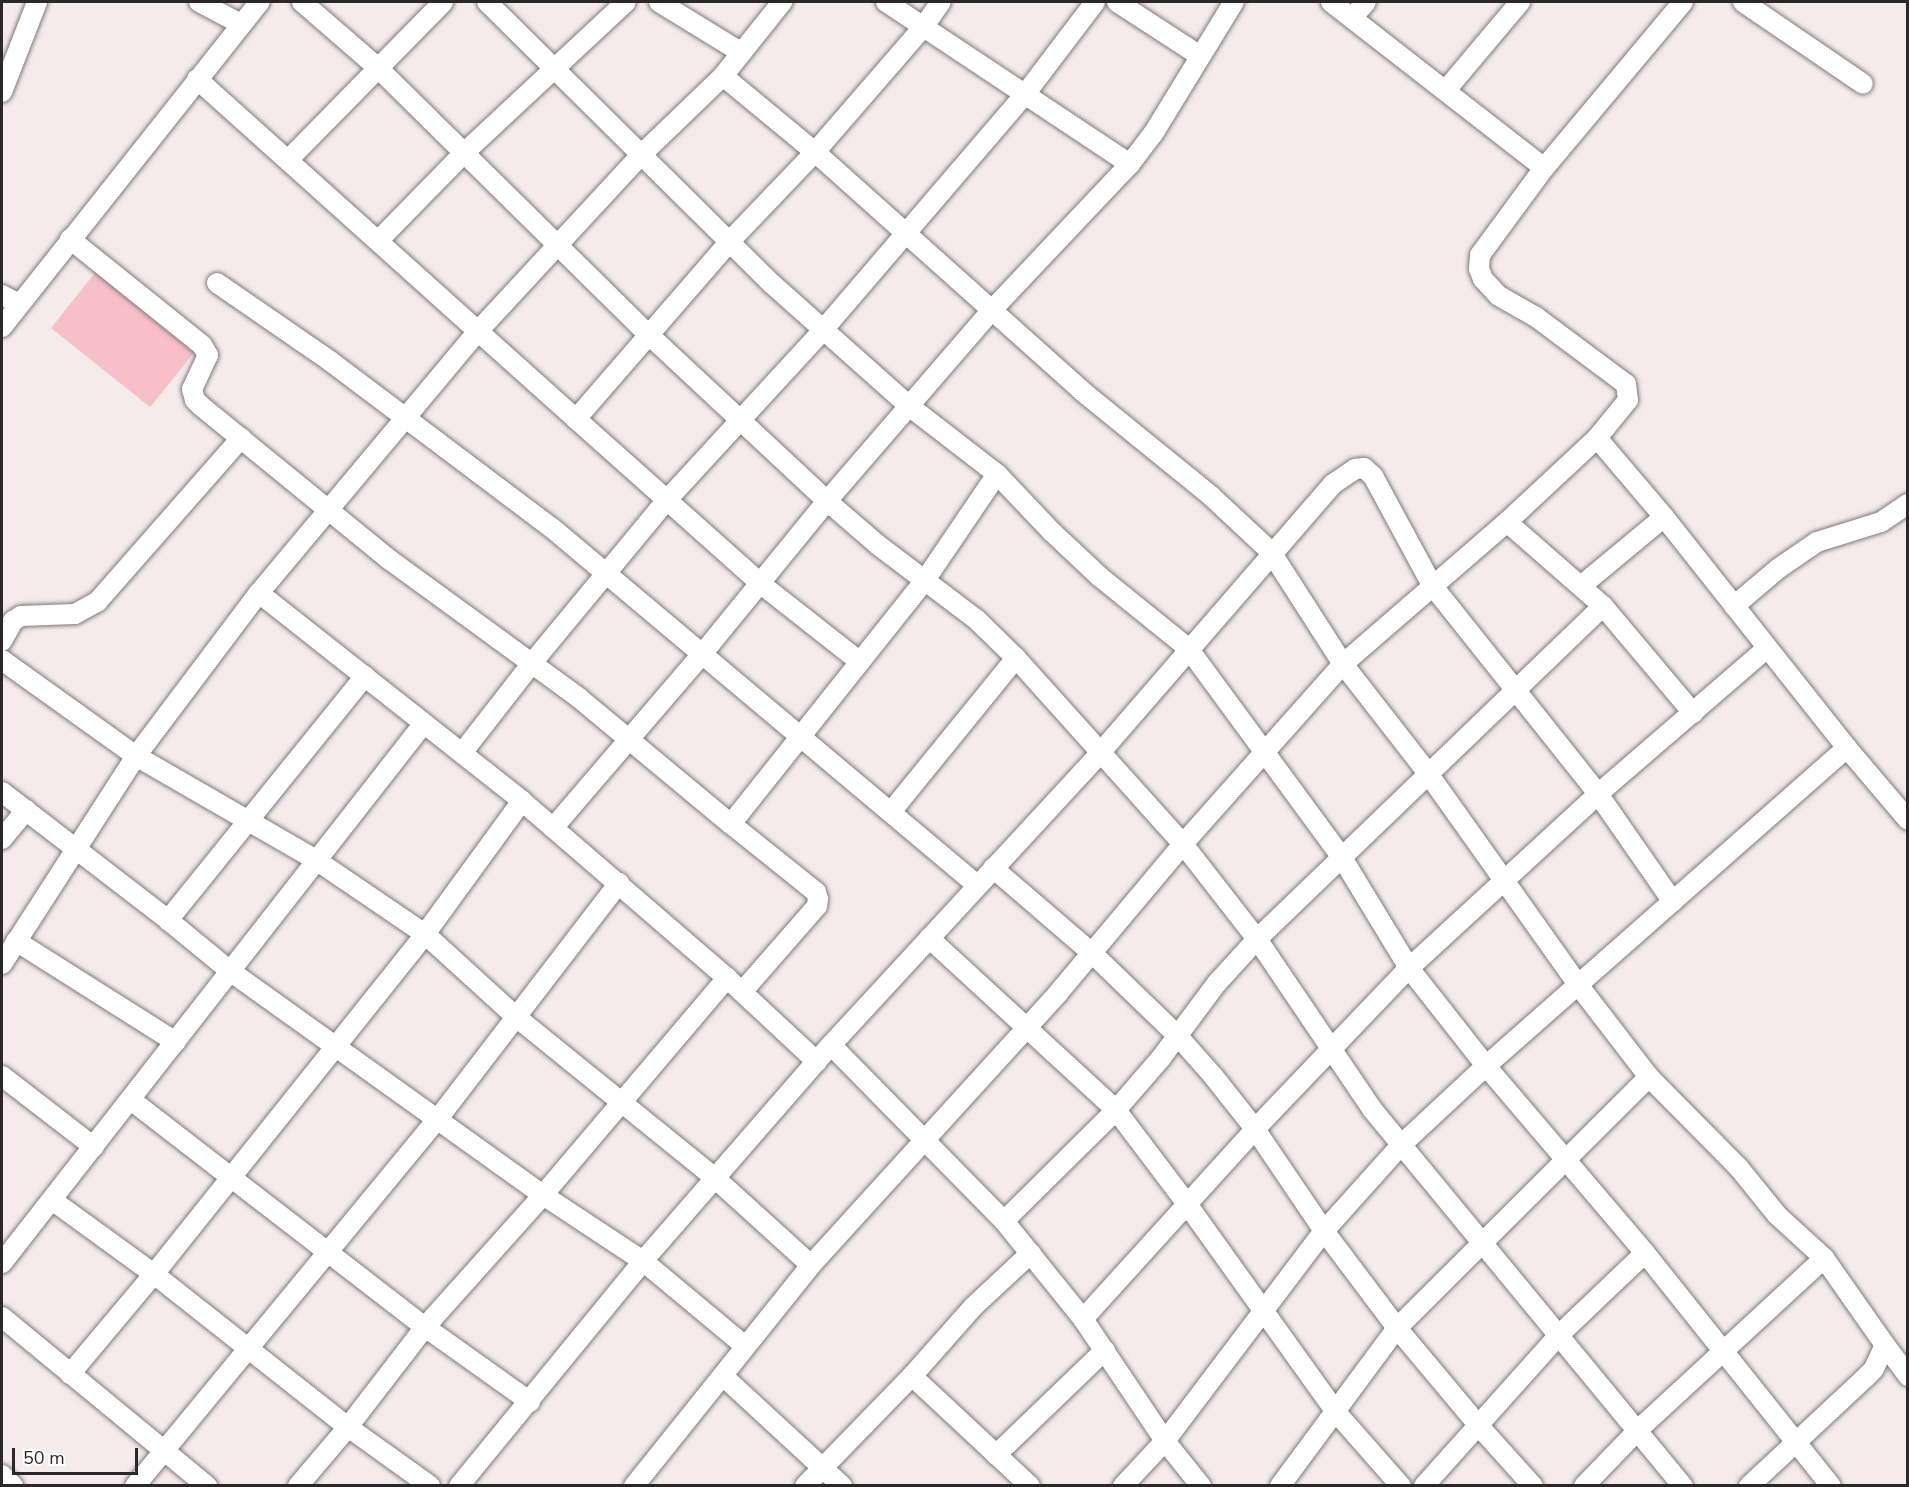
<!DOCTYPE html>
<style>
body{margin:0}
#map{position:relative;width:1909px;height:1487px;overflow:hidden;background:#f5eaec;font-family:"Nunito Sans",sans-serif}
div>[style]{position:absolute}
.green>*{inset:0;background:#f7bfc8}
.roads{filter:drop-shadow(0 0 2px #817879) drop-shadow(0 0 2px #817879)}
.minor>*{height:20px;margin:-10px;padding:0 10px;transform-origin:10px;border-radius:10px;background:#fff}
span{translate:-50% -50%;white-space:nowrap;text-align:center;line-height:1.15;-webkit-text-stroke:4.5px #fff;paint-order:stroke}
.frame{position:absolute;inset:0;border:3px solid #2c2829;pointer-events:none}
.scale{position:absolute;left:12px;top:1448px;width:126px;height:27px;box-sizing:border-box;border:3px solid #2c2829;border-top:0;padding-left:8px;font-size:18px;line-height:21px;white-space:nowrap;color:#2c2829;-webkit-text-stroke:4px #fff;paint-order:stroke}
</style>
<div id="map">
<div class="green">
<i style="clip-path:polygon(98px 269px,197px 349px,150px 407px,51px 328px)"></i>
</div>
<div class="roads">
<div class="minor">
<i style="left:199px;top:2px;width:47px;rotate:27.6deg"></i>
<i style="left:302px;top:2px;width:99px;rotate:40.9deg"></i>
<i style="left:377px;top:67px;width:380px;rotate:44.6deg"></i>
<i style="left:648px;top:334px;width:245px;rotate:43deg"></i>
<i style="left:827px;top:501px;width:67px;rotate:40.8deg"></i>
<i style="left:878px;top:545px;width:123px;rotate:37.1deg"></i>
<i style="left:976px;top:619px;width:56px;rotate:44.3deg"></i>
<i style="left:1016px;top:658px;width:198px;rotate:129.1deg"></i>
<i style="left:487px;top:2px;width:400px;rotate:44.7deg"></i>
<i style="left:771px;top:283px;width:185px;rotate:41.7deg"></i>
<i style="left:909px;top:406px;width:111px;rotate:37.7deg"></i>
<i style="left:997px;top:474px;width:79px;rotate:46.5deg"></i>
<i style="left:1051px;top:531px;width:67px;rotate:43.2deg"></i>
<i style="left:1100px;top:577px;width:113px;rotate:38.9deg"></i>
<i style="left:1188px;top:648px;width:258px;rotate:53.7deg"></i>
<i style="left:1341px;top:856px;width:131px;rotate:58.7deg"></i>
<i style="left:1409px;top:968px;width:125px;rotate:51.8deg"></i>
<i style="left:1486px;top:1066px;width:245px;rotate:49.6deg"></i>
<i style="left:659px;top:2px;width:97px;rotate:31.6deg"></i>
<i style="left:886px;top:2px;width:293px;rotate:33.6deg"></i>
<i style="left:1117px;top:2px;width:99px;rotate:33deg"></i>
<i style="left:1331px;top:2px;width:270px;rotate:37.9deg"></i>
<i style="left:1683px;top:2px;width:217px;rotate:129.9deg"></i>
<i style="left:1544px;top:168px;width:108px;rotate:126.3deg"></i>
<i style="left:1480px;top:255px;width:14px;rotate:94deg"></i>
<i style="left:1479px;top:269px;width:11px;rotate:68deg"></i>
<i style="left:1483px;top:279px;width:23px;rotate:47deg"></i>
<i style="left:1499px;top:296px;width:43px;rotate:29.6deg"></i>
<i style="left:1536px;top:317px;width:112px;rotate:36.7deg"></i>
<i style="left:1626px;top:384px;width:16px;rotate:83deg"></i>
<i style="left:1628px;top:400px;width:49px;rotate:129.2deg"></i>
<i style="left:1597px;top:438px;width:104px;rotate:49.7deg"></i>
<i style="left:1664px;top:517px;width:295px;rotate:51.6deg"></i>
<i style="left:1847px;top:748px;width:94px;rotate:49.7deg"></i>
<i style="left:1743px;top:2px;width:145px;rotate:34.3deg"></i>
<i style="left:1352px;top:18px;width:21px;rotate:-49deg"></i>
<i style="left:723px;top:76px;width:119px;rotate:39.6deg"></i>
<i style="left:815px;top:152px;width:358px;rotate:41.8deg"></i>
<i style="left:1082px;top:391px;width:166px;rotate:39.1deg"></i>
<i style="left:1211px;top:496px;width:82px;rotate:43deg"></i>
<i style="left:1271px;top:552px;width:133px;rotate:57.3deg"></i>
<i style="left:1343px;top:664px;width:137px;rotate:52.1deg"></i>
<i style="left:1427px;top:772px;width:262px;rotate:54.6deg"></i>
<i style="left:1579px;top:986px;width:115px;rotate:52.4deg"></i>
<i style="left:1649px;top:1077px;width:128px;rotate:45.3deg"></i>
<i style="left:1739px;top:1168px;width:60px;rotate:51deg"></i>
<i style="left:1777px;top:1215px;width:64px;rotate:42.5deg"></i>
<i style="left:1824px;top:1258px;width:106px;rotate:55deg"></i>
<i style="left:1885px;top:1345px;width:26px;rotate:115deg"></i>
<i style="left:1874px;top:1369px;width:11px;rotate:135deg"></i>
<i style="left:1866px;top:1377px;width:160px;rotate:137deg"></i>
<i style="left:197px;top:79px;width:509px;rotate:41.9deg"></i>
<i style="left:576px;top:419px;width:235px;rotate:-49.1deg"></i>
<i style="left:730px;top:241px;width:123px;rotate:-46.3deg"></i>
<i style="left:815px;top:152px;width:167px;rotate:-49.1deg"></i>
<i style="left:924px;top:26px;width:29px;rotate:-55deg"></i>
<i style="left:1446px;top:90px;width:115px;rotate:-49.9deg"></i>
<i style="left:2px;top:92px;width:97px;rotate:-68.7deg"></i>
<i style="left:288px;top:160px;width:221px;rotate:-45.5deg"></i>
<i style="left:70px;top:239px;width:169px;rotate:38.8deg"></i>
<i style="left:202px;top:345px;width:12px;rotate:59deg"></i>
<i style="left:208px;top:355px;width:38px;rotate:115deg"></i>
<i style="left:192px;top:389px;width:11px;rotate:75deg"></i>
<i style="left:195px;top:400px;width:8px;rotate:45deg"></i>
<i style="left:201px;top:406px;width:244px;rotate:39.2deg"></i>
<i style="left:390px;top:560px;width:234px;rotate:36.1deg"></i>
<i style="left:579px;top:698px;width:197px;rotate:39.7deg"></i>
<i style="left:731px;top:824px;width:312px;rotate:-51.5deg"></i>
<i style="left:925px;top:580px;width:128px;rotate:-55.8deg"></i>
<i style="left:378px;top:241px;width:123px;rotate:-45.7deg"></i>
<i style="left:464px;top:153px;width:221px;rotate:-43deg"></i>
<i style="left:217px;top:283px;width:137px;rotate:34.6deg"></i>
<i style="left:330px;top:361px;width:278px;rotate:37deg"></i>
<i style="left:552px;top:528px;width:555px;rotate:40.03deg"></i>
<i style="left:2px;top:295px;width:19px;rotate:28deg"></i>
<i style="left:2px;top:327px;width:415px;rotate:-51.6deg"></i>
<i style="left:576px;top:419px;width:248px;rotate:41.7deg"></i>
<i style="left:761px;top:584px;width:126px;rotate:38.2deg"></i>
<i style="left:1507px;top:522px;width:128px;rotate:41.2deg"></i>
<i style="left:1603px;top:606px;width:140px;rotate:49.9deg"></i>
<i style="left:1581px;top:586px;width:108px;rotate:-39.7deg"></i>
<i style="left:259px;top:593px;width:335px;rotate:38.3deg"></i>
<i style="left:522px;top:801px;width:271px;rotate:40.8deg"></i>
<i style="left:727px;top:978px;width:123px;rotate:43deg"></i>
<i style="left:1734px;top:606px;width:59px;rotate:-40.2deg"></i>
<i style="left:1779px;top:568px;width:46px;rotate:-34.4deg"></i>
<i style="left:1817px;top:542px;width:67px;rotate:-17.4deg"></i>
<i style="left:1881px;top:522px;width:32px;rotate:-34deg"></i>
<i style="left:2px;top:641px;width:23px;rotate:-61deg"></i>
<i style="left:13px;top:621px;width:9px;rotate:-32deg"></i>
<i style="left:21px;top:616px;width:54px;rotate:-2.1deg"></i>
<i style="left:75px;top:614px;width:26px;rotate:-29deg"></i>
<i style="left:98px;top:601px;width:217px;rotate:-48.7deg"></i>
<i style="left:1016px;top:658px;width:250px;rotate:48.1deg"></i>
<i style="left:1183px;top:844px;width:120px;rotate:52.1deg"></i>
<i style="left:1257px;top:939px;width:205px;rotate:55.9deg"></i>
<i style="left:1372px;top:1109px;width:489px;rotate:50.5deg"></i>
<i style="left:2px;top:660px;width:165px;rotate:35.6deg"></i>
<i style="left:136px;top:756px;width:208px;rotate:30deg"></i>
<i style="left:316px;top:860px;width:132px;rotate:34.2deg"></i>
<i style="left:425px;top:934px;width:122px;rotate:42.3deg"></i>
<i style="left:515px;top:1016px;width:259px;rotate:39deg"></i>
<i style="left:716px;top:1179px;width:128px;rotate:42.2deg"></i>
<i style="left:365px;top:676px;width:314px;rotate:128.9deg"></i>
<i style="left:168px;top:920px;width:80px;rotate:39.4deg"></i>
<i style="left:230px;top:971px;width:385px;rotate:35.6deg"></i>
<i style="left:543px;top:1195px;width:120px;rotate:33.4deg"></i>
<i style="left:643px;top:1261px;width:133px;rotate:39.8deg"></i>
<i style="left:462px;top:753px;width:114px;rotate:-52.1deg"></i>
<i style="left:532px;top:663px;width:210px;rotate:-50.4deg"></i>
<i style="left:666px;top:501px;width:232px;rotate:-47.4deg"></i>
<i style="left:823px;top:330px;width:312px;rotate:-49.4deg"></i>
<i style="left:1026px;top:93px;width:114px;rotate:-52.8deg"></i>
<i style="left:2px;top:792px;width:210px;rotate:37.6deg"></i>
<i style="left:731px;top:824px;width:109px;rotate:38.7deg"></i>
<i style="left:816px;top:892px;width:7px;rotate:74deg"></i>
<i style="left:818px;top:899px;width:7px;rotate:98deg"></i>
<i style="left:817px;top:906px;width:114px;rotate:131.1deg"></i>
<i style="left:553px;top:828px;width:230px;rotate:-49.4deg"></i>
<i style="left:703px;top:653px;width:196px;rotate:-50.8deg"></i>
<i style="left:827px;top:501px;width:251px;rotate:-49.2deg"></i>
<i style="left:991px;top:311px;width:202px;rotate:-46.6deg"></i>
<i style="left:1130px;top:164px;width:38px;rotate:-53deg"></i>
<i style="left:1153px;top:134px;width:155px;rotate:-58.5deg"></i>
<i style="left:2px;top:839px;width:38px;rotate:-50deg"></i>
<i style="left:993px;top:868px;width:132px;rotate:40.7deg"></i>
<i style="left:1093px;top:954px;width:117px;rotate:44deg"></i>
<i style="left:1177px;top:1035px;width:56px;rotate:48.6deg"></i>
<i style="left:1214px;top:1077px;width:66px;rotate:51.7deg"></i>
<i style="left:1255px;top:1129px;width:123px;rotate:55.9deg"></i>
<i style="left:1324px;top:1231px;width:121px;rotate:53deg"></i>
<i style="left:1397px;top:1328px;width:126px;rotate:50.1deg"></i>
<i style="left:1478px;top:1425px;width:82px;rotate:48deg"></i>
<i style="left:929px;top:938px;width:254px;rotate:42.6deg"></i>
<i style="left:1116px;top:1110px;width:69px;rotate:-49.1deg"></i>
<i style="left:1161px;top:1058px;width:94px;rotate:-53.3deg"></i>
<i style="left:1217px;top:983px;width:59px;rotate:-47.7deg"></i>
<i style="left:1257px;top:939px;width:480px;rotate:-43.9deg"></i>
<i style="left:16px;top:941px;width:189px;rotate:32.3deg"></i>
<i style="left:2px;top:964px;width:247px;rotate:-57.2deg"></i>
<i style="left:136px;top:756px;width:204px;rotate:-53deg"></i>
<i style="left:259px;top:593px;width:343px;rotate:-50.1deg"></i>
<i style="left:479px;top:330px;width:240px;rotate:-47.2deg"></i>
<i style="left:642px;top:154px;width:112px;rotate:-43.9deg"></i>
<i style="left:723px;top:76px;width:95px;rotate:-51.4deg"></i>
<i style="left:831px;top:1045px;width:247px;rotate:45.5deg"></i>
<i style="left:1004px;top:1221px;width:126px;rotate:51.1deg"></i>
<i style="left:2px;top:1076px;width:116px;rotate:37.7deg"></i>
<i style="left:131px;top:1100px;width:371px;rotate:37.7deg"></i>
<i style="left:425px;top:1327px;width:129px;rotate:35.5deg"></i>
<i style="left:52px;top:1200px;width:126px;rotate:36deg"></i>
<i style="left:154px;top:1274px;width:247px;rotate:38.3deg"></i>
<i style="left:348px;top:1427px;width:101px;rotate:35.7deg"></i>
<i style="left:1004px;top:1221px;width:158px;rotate:-44.7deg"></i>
<i style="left:1116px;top:1110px;width:118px;rotate:52.9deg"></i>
<i style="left:1187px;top:1204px;width:254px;rotate:54.4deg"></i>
<i style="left:1335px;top:1411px;width:100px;rotate:48.7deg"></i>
<i style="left:2px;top:1263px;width:685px;rotate:-51.99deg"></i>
<i style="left:2px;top:1317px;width:266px;rotate:39.5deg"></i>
<i style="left:1885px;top:1345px;width:39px;rotate:53deg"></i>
<i style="left:70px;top:1374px;width:131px;rotate:-50deg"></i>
<i style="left:154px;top:1274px;width:435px;rotate:-51.4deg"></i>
<i style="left:425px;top:934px;width:165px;rotate:-53.9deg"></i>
<i style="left:723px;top:1376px;width:162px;rotate:42.7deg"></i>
<i style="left:912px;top:1376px;width:161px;rotate:43deg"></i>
<i style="left:996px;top:1455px;width:151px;rotate:-43.9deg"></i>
<i style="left:2px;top:1475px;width:16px;rotate:45deg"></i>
<i style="left:135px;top:1486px;width:475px;rotate:-50.5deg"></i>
<i style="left:437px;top:1120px;width:299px;rotate:-52.5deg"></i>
<i style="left:298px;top:1486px;width:77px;rotate:-49.7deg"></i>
<i style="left:348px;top:1427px;width:126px;rotate:-52.4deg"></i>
<i style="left:425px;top:1327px;width:177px;rotate:-48.2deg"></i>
<i style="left:543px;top:1195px;width:285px;rotate:-49.7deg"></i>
<i style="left:459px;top:1486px;width:291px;rotate:-50.7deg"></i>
<i style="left:643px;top:1261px;width:286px;rotate:-49deg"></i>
<i style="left:831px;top:1045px;width:397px;rotate:-47.3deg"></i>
<i style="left:1100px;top:753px;width:356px;rotate:-49.1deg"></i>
<i style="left:1333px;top:484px;width:27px;rotate:-34deg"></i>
<i style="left:1355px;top:469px;width:9px;rotate:-6deg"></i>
<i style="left:1364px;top:468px;width:12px;rotate:42deg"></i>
<i style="left:1373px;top:476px;width:124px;rotate:61.6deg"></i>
<i style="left:1432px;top:585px;width:267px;rotate:51.5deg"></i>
<i style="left:1598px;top:794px;width:131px;rotate:55.2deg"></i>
<i style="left:634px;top:1486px;width:283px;rotate:-51.3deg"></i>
<i style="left:811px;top:1265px;width:369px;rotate:-47.7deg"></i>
<i style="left:1059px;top:992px;width:193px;rotate:-50deg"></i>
<i style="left:1183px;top:844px;width:241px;rotate:-48.4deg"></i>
<i style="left:1343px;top:664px;width:217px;rotate:-40.9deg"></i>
<i style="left:1507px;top:522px;width:123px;rotate:-43deg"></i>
<i style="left:805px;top:1486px;width:153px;rotate:-45.8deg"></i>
<i style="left:912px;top:1376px;width:92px;rotate:-48.5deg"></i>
<i style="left:973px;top:1307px;width:79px;rotate:-43deg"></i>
<i style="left:1123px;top:1486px;width:62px;rotate:-47deg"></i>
<i style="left:1165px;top:1441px;width:147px;rotate:-123.9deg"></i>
<i style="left:1083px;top:1319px;width:256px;rotate:-47.8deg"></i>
<i style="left:1255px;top:1129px;width:223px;rotate:-46.3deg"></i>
<i style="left:1409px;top:968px;width:257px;rotate:-42.6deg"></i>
<i style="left:1598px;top:794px;width:223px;rotate:-40.8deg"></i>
<i style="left:1201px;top:1486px;width:58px;rotate:-128.7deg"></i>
<i style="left:1165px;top:1441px;width:263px;rotate:-52.9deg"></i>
<i style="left:1324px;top:1231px;width:117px;rotate:-48.1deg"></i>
<i style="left:1402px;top:1144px;width:115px;rotate:-42.9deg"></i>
<i style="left:1486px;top:1066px;width:481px;rotate:-41.4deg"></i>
<i style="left:1280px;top:1486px;width:197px;rotate:-53.5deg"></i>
<i style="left:1397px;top:1328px;width:356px;rotate:-44.9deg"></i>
<i style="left:1424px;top:1486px;width:204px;rotate:-48.2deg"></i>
<i style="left:1560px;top:1334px;width:117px;rotate:-43.6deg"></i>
<i style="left:1645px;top:1253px;width:298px;rotate:51.4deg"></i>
<i style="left:1584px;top:1486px;width:79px;rotate:-46deg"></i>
<i style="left:1639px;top:1429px;width:252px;rotate:-42.7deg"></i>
</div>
</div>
<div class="frame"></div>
<div class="scale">50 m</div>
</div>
